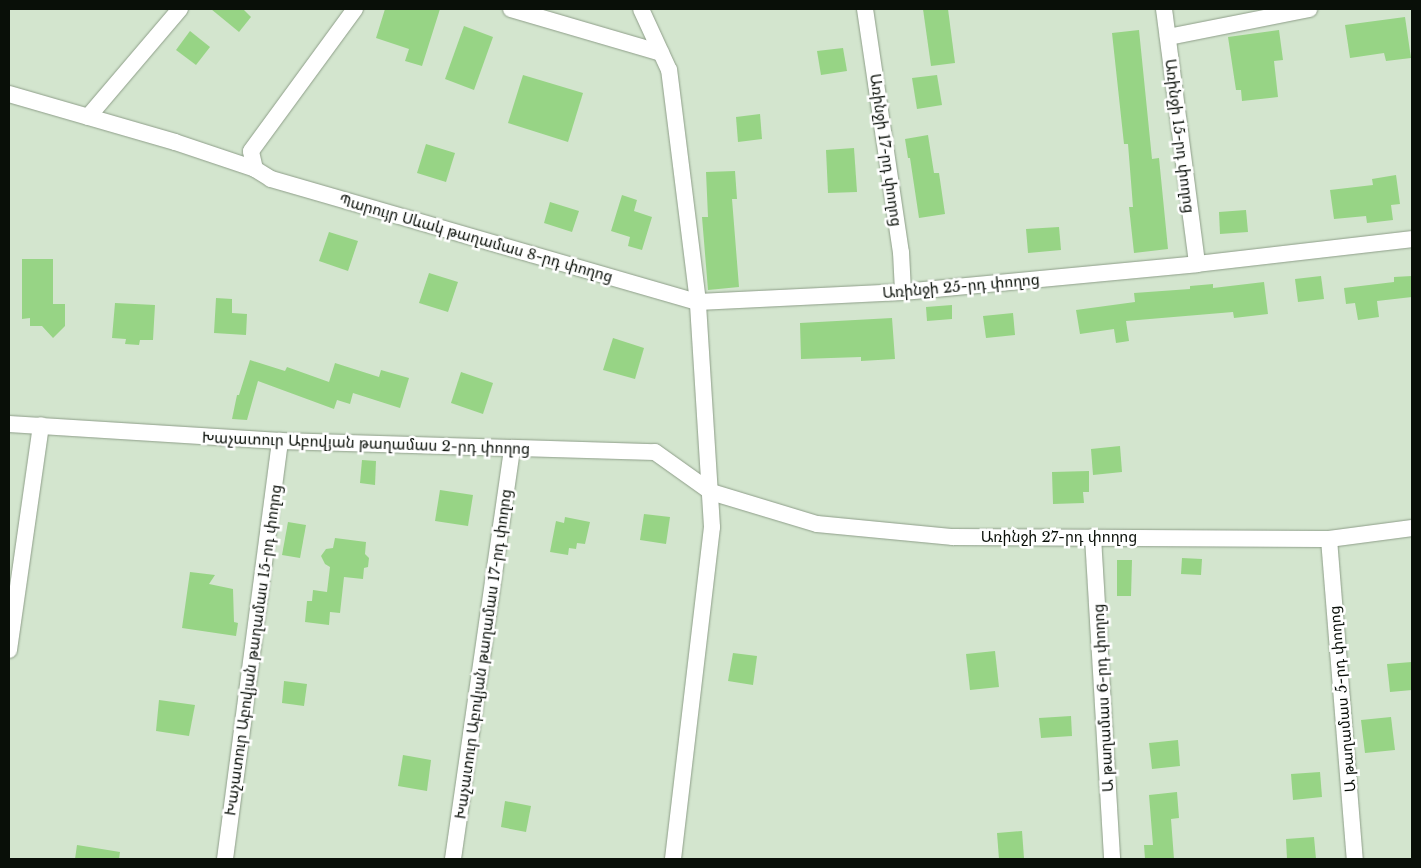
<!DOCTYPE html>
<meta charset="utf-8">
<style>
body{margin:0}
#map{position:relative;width:1421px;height:868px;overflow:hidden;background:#d3e5ce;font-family:"Libre Baskerville","Noto Sans Armenian",serif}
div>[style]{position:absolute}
.building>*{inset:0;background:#97d485}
.roads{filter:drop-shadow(0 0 1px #8e9e89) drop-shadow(0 0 1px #8e9e89)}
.minor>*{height:16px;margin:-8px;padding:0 8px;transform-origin:8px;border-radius:8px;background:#fff}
span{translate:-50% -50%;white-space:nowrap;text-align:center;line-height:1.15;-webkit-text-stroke:5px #fff;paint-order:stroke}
.street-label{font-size:15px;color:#090f08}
.frame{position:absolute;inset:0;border:10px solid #090f08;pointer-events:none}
</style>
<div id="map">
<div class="building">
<i style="clip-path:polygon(211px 9px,243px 9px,251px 17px,239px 32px)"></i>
<i style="clip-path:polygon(385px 9px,440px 9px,422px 66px,405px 61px,409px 49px,376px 38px)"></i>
<i style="clip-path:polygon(923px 9px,948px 9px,955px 63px,931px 66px)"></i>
<i style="clip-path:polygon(1405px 17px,1411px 58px,1386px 61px,1384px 53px,1350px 58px,1345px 25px)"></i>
<i style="clip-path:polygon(464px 26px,493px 37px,474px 90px,445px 79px)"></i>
<i style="clip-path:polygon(1139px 30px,1152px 159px,1159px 158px,1168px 249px,1134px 253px,1129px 207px,1133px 207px,1128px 144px,1124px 144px,1112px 33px)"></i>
<i style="clip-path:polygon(1279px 30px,1283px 60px,1274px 61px,1278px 97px,1242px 101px,1241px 90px,1236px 90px,1228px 37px)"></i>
<i style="clip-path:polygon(190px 31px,210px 47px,196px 65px,176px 50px)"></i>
<i style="clip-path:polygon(843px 48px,847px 71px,821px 75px,817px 51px)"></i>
<i style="clip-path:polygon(523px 75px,583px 93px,568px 142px,508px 123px)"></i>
<i style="clip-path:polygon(937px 75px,942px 105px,917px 109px,912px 78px)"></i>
<i style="clip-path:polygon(760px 114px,762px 139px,738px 142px,736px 117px)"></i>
<i style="clip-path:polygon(928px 135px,934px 173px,939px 173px,945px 214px,919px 218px,910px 158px,908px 158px,905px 139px)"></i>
<i style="clip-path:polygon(426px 144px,455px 153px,446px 182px,417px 173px)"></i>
<i style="clip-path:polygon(854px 148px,857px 192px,828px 193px,826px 150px)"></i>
<i style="clip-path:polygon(735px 171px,737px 199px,732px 199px,739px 287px,708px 290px,702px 217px,708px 217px,706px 172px)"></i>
<i style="clip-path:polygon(1396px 175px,1400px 204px,1391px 205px,1393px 220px,1367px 223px,1366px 216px,1334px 219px,1330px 190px,1373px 185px,1372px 179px)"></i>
<i style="clip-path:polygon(622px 195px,637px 200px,634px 211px,652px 217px,642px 250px,628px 246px,630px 237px,611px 231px)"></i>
<i style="clip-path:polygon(550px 202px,579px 211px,572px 232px,544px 223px)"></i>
<i style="clip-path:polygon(1246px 210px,1248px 232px,1220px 234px,1219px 212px)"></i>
<i style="clip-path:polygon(1059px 227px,1061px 250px,1028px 253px,1026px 229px)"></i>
<i style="clip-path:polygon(329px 232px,358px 241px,348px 271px,319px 261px)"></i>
<i style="clip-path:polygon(22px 259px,53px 259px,53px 304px,65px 304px,65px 326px,53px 338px,42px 326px,30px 326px,30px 318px,22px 319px)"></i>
<i style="clip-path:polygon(429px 273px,458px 282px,448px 312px,419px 303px)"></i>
<i style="clip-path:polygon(1321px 276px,1324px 299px,1298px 302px,1295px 279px)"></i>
<i style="clip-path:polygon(1412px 276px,1412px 297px,1377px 301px,1379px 317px,1358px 320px,1355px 303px,1346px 304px,1344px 288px,1394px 282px,1394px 277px)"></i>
<i style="clip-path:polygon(1264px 282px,1268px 314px,1234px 318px,1233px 312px,1126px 321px,1129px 341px,1116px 343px,1114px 329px,1080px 334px,1076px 310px,1135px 302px,1134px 293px,1190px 289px,1190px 286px,1213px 284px,1213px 288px)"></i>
<i style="clip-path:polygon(216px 298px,232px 299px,232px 313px,247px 314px,246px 335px,214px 333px)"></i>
<i style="clip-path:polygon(115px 303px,155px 305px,153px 340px,140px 340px,139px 345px,125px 344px,126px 339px,112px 338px)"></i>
<i style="clip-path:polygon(952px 305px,952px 319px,927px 321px,926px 307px)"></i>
<i style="clip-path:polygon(1013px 313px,1015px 335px,986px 338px,983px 316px)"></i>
<i style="clip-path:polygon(892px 318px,895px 359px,861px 361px,861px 357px,801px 359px,800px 323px)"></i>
<i style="clip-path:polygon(613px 338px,644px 348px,635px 379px,603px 370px)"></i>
<i style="clip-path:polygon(250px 360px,285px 371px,287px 367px,329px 382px,335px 363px,379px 377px,381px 370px,409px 378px,400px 408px,353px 393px,350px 404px,337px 400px,334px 409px,258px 381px,247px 420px,232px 419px,237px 395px,239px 395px)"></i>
<i style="clip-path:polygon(461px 372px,493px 383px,483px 414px,451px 403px)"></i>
<i style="clip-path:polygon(1120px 446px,1122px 472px,1093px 475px,1091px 449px)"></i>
<i style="clip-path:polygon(362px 460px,376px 461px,375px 485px,360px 483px)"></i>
<i style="clip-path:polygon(1089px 471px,1089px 492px,1083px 492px,1084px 503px,1053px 504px,1052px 472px)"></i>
<i style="clip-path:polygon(440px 490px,473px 495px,468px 526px,435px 521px)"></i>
<i style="clip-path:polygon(644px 514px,670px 517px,666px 544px,640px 540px)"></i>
<i style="clip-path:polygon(565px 517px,590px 522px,585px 544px,577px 543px,576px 549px,569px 548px,568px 555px,550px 552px,556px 521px,564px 523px)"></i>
<i style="clip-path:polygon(288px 522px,306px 525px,300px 558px,282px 555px)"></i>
<i style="clip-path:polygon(335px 538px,366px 542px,365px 554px,369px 558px,368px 567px,364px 568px,363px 579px,344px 577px,340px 613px,330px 612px,329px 625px,305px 622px,307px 601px,312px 601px,313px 590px,327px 592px,330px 567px,325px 564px,321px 556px,326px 549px,333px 548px)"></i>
<i style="clip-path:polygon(1182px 558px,1202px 559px,1201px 575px,1181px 574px)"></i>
<i style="clip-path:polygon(1117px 560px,1132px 560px,1131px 596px,1117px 596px)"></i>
<i style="clip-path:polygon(190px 572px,215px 575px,209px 584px,233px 589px,234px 622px,238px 623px,236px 636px,182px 628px)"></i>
<i style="clip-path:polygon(995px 651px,999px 687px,970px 690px,966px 654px)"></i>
<i style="clip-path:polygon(733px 653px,757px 656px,753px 685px,728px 681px)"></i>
<i style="clip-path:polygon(1412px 662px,1412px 690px,1390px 692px,1387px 664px)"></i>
<i style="clip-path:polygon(284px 681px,307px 684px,304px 706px,282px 703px)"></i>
<i style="clip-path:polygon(159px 700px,195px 705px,189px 736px,156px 731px)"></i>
<i style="clip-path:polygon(1071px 716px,1072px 736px,1041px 738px,1039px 718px)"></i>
<i style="clip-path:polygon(1391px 717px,1395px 750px,1365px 753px,1361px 720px)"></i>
<i style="clip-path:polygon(1178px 740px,1180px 766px,1152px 769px,1149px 743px)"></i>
<i style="clip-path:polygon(403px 755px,431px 760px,427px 791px,398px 786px)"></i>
<i style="clip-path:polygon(1320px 772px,1322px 797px,1293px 800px,1291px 774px)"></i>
<i style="clip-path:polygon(1177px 792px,1179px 818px,1171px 819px,1174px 859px,1145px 859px,1144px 845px,1153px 845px,1149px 795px)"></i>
<i style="clip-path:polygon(505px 801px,531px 806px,526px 832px,501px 827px)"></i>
<i style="clip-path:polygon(1022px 831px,1024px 858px,999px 859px,997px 833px)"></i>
<i style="clip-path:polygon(1314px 837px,1316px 859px,1287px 859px,1286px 839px)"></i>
<i style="clip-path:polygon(77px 845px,120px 852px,119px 859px,75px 859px)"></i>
</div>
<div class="roads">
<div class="minor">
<i style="left:511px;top:9px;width:156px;rotate:16.3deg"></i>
<i style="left:865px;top:9px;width:246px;rotate:81.6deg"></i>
<i style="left:901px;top:252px;width:40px;rotate:87.1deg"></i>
<i style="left:1164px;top:9px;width:257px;rotate:82.6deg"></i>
<i style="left:1168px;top:37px;width:144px;rotate:-11.2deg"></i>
<i style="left:9px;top:94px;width:173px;rotate:16.1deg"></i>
<i style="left:175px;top:142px;width:84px;rotate:18.6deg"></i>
<i style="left:255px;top:169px;width:19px;rotate:32deg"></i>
<i style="left:271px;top:179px;width:444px;rotate:16.1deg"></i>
<i style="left:698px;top:302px;width:234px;rotate:-97.1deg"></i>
<i style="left:669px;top:70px;width:67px;rotate:-114.7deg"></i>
<i style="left:88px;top:117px;width:142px;rotate:-49.6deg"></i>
<i style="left:255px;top:169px;width:18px;rotate:-103deg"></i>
<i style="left:251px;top:151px;width:176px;rotate:-53.8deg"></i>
<i style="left:9px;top:424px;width:272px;rotate:3.6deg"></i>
<i style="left:280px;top:441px;width:375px;rotate:1.7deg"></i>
<i style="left:655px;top:452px;width:69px;rotate:35.5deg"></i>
<i style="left:711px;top:492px;width:111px;rotate:16.8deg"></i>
<i style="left:817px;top:524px;width:137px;rotate:5.5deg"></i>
<i style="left:953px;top:537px;width:376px;rotate:0.3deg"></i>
<i style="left:1329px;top:539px;width:84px;rotate:-7.5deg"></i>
<i style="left:1093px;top:537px;width:323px;rotate:86.6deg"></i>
<i style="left:1329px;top:539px;width:321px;rotate:85.4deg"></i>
<i style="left:9px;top:650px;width:227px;rotate:-81.9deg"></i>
<i style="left:225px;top:859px;width:422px;rotate:-82.5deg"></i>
<i style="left:453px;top:859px;width:414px;rotate:-81.8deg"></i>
<i style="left:673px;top:859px;width:334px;rotate:-83.3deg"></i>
<i style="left:712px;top:527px;width:225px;rotate:-93.6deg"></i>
<i style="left:698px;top:302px;width:205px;rotate:-2.8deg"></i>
<i style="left:903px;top:292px;width:295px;rotate:-5.4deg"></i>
<i style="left:1197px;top:264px;width:216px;rotate:-6.6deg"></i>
</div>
</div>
<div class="street-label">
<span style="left:1180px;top:136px;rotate:83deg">Առինջի 15-րդ փողոց</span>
<span style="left:886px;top:150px;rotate:82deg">Առինջի 17-րդ փողոց</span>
<span style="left:476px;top:238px;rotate:16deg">Պարույր Սևակ թաղամաս 8-րդ փողոց</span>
<span style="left:961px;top:286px;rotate:-5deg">Առինջի 25-րդ փողոց</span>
<span style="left:366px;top:443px;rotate:2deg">Խաչատուր Աբովյան թաղամաս 2-րդ փողոց</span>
<span style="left:1059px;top:537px">Առինջի 27-րդ փողոց</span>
<span style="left:253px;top:650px;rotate:-82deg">Խաչատուր Աբովյան թաղամաս 15-րդ փողոց</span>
<span style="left:483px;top:654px;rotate:-82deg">Խաչատուր Աբովյան թաղամաս 17-րդ փողոց</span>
<span style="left:1103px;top:698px;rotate:-93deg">Ա թաղամաս 6-րդ փողոց</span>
<span style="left:1342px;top:699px;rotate:-95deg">Ա թաղամաս 5-րդ փողոց</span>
</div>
<div class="frame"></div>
</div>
